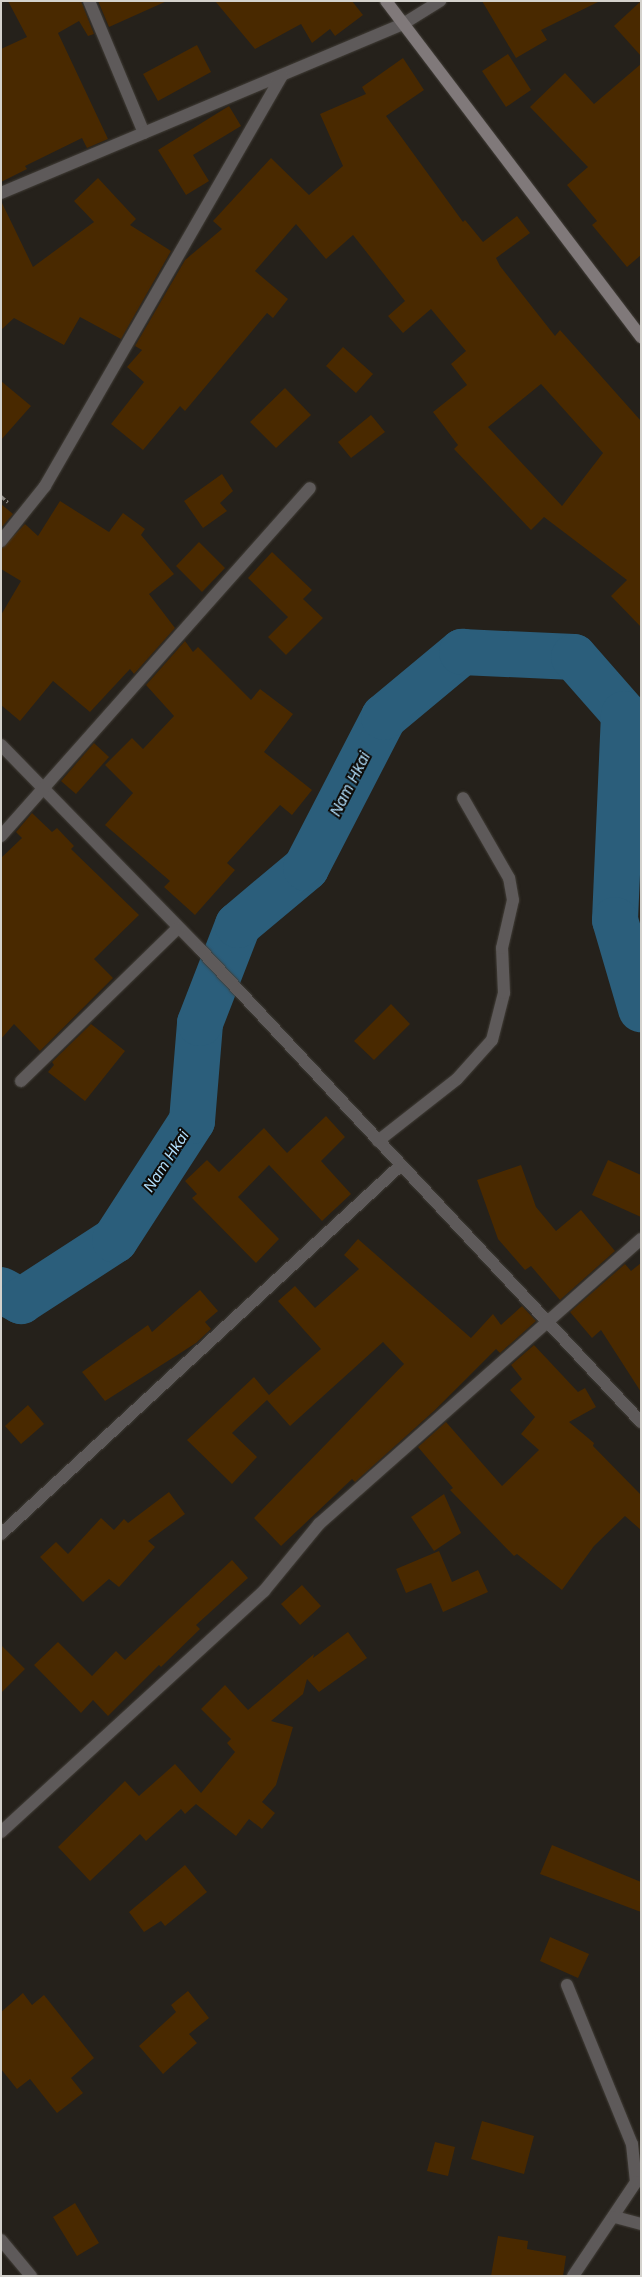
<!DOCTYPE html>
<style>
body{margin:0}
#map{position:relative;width:642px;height:2277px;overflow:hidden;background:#25211b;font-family:Inter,sans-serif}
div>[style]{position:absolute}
.river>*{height:46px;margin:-23px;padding:0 23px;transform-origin:23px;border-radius:23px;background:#2b5e7b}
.building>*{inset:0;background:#492900}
.path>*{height:3px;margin-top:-1.5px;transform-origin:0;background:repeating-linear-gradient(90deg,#83807b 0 5px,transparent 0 7.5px)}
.roads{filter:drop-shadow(0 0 1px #413d37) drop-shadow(0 0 1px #413d37)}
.service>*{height:12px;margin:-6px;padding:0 6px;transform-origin:6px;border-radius:6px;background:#5e5a5a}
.minor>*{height:12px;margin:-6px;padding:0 6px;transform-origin:6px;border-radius:6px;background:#5e5a5a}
.secondary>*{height:12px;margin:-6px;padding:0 6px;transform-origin:6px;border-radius:6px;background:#80797a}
span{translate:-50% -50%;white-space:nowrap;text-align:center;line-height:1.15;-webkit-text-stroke:4px #0d0b08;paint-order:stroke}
.water-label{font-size:15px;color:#b2dffc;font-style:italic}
.frame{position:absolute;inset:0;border:2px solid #d4d2cd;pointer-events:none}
</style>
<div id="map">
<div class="river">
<i style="left:1px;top:1290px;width:23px;rotate:29deg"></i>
<i style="left:21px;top:1301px;width:112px;rotate:-33deg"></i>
<i style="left:115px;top:1240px;width:142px;rotate:-57.1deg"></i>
<i style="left:192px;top:1121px;width:98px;rotate:-85.3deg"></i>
<i style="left:200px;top:1023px;width:105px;rotate:-68.8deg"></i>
<i style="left:238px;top:925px;width:89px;rotate:-40deg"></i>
<i style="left:306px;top:868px;width:170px;rotate:-62.7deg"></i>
<i style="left:384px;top:717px;width:102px;rotate:-39.8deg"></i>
<i style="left:462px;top:652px;width:112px;rotate:2.6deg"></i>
<i style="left:574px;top:657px;width:76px;rotate:48.7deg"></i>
<i style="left:624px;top:714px;width:206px;rotate:92.5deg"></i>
<i style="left:615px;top:920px;width:93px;rotate:73.7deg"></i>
</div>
<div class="building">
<i style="clip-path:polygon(8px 1px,81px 1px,94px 34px,88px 36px,79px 21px,58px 33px,108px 139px,87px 148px,82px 138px,25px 166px,27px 169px,1px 182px,1px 49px,27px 37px)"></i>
<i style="clip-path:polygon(98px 1px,167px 1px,109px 27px)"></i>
<i style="clip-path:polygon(215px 1px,352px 1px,363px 15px,335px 36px,330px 29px,312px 43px,301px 24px,255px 49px)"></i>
<i style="clip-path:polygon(482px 1px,600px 1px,541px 30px,547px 40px,516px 58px)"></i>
<i style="clip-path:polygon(641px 1px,641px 56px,614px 26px)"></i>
<i style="clip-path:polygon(197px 45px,211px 72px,158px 101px,143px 74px)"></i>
<i style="clip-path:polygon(508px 54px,531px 90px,506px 107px,482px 71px)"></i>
<i style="clip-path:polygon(evenodd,403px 58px,424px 90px,386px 116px,463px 222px,465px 220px,483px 242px,517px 216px,530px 233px,496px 258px,500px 266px,555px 336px,560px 330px,641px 421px,641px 627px,611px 596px,627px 580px,544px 517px,531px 530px,454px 449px,458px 445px,433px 412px,467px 385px,451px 364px,466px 351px,431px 309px,403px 333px,388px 316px,405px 301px,353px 235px,326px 259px,296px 224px,255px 271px,288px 299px,273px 318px,267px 313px,185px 411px,180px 406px,143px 450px,111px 424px,144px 382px,127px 367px,142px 350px,135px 346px,185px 260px,222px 229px,213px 221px,271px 158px,309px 195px,343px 166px,320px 114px,366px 94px,362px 87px,403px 58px,541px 384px,603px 453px,562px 506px,488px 427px,541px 384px)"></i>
<i style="clip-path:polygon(641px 64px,641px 255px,627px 267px,592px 225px,597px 221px,567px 185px,588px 167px,530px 107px,565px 73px,594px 104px)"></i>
<i style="clip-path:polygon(229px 106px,241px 126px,193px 155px,209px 181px,186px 195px,158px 150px)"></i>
<i style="clip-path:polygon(98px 178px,136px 219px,130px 225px,171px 251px,121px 339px,80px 317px,64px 345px,14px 318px,1px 330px,1px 201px,33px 267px,94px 222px,74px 201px)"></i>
<i style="clip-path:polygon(343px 347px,373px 374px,356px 393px,326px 366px)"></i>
<i style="clip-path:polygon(1px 381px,31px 406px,1px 440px)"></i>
<i style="clip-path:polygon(285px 388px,311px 415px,276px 448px,250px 422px)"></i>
<i style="clip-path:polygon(371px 415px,385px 432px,351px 458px,338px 442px)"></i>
<i style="clip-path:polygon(222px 474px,233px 491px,220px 503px,227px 511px,203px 528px,184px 501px)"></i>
<i style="clip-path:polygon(60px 501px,109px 532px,123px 513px,145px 529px,141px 535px,174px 574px,149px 594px,175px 628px,134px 674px,130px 669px,90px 712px,53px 681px,20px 721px,1px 705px,1px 615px,21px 581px,1px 569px,1px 549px,25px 524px,38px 536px)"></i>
<i style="clip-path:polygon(1px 504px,13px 514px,1px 528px)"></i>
<i style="clip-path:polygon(199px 542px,225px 568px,202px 592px,176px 566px)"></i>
<i style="clip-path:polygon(272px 552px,312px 590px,303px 599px,323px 618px,286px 655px,268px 637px,288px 617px,248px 578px)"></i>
<i style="clip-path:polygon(185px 641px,193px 652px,198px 647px,251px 700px,260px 689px,293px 714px,264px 752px,312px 790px,292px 815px,280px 805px,227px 863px,235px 870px,195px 915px,164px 887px,170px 881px,105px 825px,133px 793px,105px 765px,132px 738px,143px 749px,174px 716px,146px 685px)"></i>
<i style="clip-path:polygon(94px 743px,109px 757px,76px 794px,61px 781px)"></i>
<i style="clip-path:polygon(32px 813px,52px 832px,57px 828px,74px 846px,71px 849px,139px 915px,94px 959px,113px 978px,40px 1051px,14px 1024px,1px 1039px,1px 858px,22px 838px,16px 832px)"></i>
<i style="clip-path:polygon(391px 1004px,410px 1024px,374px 1060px,354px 1041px)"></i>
<i style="clip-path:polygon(91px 1024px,125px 1051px,85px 1101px,48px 1072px,54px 1065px,52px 1062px)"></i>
<i style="clip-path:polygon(326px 1116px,345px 1137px,321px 1161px,351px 1194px,322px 1221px,269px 1165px,238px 1197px,279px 1239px,256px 1263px,192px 1198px,197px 1194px,185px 1181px,207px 1160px,219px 1172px,264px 1128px,287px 1153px)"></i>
<i style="clip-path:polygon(608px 1160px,641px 1175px,641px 1217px,592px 1195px)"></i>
<i style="clip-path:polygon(521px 1165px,536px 1207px,556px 1231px,581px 1210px,615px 1251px,560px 1300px,531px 1266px,525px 1270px,498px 1239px,477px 1180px)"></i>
<i style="clip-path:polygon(358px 1239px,471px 1338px,493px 1314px,501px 1325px,522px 1306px,536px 1321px,500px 1353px,496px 1349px,435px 1410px,355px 1482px,352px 1479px,281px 1546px,254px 1518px,404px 1364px,383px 1342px,290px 1426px,267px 1400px,232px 1433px,257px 1457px,232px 1484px,187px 1440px,254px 1377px,269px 1395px,321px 1349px,278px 1301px,295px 1286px,315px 1308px,359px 1269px,344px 1255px)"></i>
<i style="clip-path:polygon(641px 1263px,641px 1392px,601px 1330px,592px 1338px,570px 1312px,625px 1264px,631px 1271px)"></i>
<i style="clip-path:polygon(200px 1290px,218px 1311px,205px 1322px,211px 1329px,196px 1343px,105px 1401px,82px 1372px,148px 1325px,152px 1332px)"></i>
<i style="clip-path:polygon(534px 1345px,578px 1392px,585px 1388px,596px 1407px,569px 1422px,594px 1443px,593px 1446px,641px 1495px,641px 1530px,625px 1516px,594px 1546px,562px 1590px,517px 1554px,514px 1556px,450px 1490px,453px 1488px,418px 1447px,446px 1422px,502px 1486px,539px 1450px,521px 1434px,535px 1417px,510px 1390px,522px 1379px,511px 1365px)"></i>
<i style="clip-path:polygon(28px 1405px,44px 1424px,21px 1444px,5px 1426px)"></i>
<i style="clip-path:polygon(169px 1492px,185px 1514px,148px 1541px,155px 1547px,119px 1587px,109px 1579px,83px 1602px,40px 1557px,56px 1542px,68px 1554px,101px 1518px,114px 1530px,124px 1519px,128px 1523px)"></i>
<i style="clip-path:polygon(444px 1494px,461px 1533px,434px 1551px,411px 1517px)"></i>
<i style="clip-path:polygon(439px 1551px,452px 1582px,478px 1570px,488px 1592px,443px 1612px,431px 1583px,406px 1593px,396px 1569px)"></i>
<i style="clip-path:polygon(232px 1560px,248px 1578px,196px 1625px,200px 1629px,161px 1667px,159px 1665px,108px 1716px,93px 1700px,81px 1713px,34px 1665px,58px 1642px,92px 1676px,116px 1651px,125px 1660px)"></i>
<i style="clip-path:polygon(302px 1585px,321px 1606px,300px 1625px,281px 1604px)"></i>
<i style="clip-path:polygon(348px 1632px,367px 1658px,319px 1692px,307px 1679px,303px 1694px,271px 1721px,293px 1727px,276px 1785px,262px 1802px,275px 1813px,262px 1829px,249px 1819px,236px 1836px,196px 1804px,185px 1814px,181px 1809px,146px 1841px,140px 1834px,90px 1881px,58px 1847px,125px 1781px,139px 1796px,175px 1764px,201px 1793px,235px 1752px,227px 1743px,231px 1739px,201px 1709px,225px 1685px,248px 1710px,314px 1654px,313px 1658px)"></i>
<i style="clip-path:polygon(1px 1645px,25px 1669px,1px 1693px)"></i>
<i style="clip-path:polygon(552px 1845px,641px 1882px,641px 1912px,540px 1874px)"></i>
<i style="clip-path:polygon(185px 1865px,207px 1892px,165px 1926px,161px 1921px,144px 1932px,129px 1912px)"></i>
<i style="clip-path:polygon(550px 1937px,589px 1954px,578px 1978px,540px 1961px)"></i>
<i style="clip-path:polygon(188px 1991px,209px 2018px,189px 2034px,197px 2043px,163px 2074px,139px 2046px,176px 2012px,171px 2005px)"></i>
<i style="clip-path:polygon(23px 1993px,32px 2005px,44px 1995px,94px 2058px,71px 2078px,83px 2093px,57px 2113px,30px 2079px,17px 2089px,1px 2069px,1px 2012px)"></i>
<i style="clip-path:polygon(482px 2121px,534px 2136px,524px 2174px,471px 2159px)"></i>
<i style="clip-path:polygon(435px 2142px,455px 2147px,448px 2176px,427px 2171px)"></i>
<i style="clip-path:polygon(75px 2203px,99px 2243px,77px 2256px,53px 2217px)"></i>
<i style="clip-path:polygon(498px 2236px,528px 2241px,527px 2249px,566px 2256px,563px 2276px,491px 2276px)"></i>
</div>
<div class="path">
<i style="left:1px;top:496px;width:9px;rotate:41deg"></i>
</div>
<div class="roads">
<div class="service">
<i style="left:378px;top:1141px;width:100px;rotate:-38.1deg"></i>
<i style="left:457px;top:1079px;width:52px;rotate:-48.1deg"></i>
<i style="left:492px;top:1040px;width:49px;rotate:-75.7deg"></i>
<i style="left:504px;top:993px;width:45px;rotate:-92.5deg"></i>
<i style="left:502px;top:948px;width:49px;rotate:-77.1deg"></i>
<i style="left:513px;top:900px;width:22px;rotate:-100deg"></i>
<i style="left:509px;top:878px;width:92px;rotate:-119.9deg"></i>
</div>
<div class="minor">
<i style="left:89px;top:1px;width:143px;rotate:67.4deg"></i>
<i style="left:1px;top:193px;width:436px;rotate:-22.8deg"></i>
<i style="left:403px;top:24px;width:44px;rotate:-31.9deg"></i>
<i style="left:1px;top:541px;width:70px;rotate:-51.3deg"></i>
<i style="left:45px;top:486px;width:474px;rotate:-60deg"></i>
<i style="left:1px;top:745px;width:285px;rotate:45.7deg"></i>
<i style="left:200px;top:949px;width:647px;rotate:47.01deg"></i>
<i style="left:1px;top:836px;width:465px;rotate:-48.4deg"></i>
<i style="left:21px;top:1081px;width:219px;rotate:-44.3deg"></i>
<i style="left:1px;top:1534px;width:543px;rotate:-42.69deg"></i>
<i style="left:1px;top:1832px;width:357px;rotate:-42.5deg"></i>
<i style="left:264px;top:1591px;width:87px;rotate:-50.6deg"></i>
<i style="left:319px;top:1524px;width:430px;rotate:-41.5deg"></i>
<i style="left:567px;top:1985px;width:172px;rotate:67.8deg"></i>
<i style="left:632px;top:2144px;width:38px;rotate:84deg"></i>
<i style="left:636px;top:2182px;width:113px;rotate:123.8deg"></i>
<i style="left:615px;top:2217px;width:27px;rotate:15deg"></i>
<i style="left:1px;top:2240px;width:47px;rotate:50.2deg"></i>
</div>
<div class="secondary">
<i style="left:386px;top:1px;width:422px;rotate:52.8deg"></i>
</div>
</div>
<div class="water-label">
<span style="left:350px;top:784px;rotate:-63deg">Nam Hkai</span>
<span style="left:166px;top:1161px;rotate:-57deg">Nam Hkai</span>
</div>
<div class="frame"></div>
</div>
